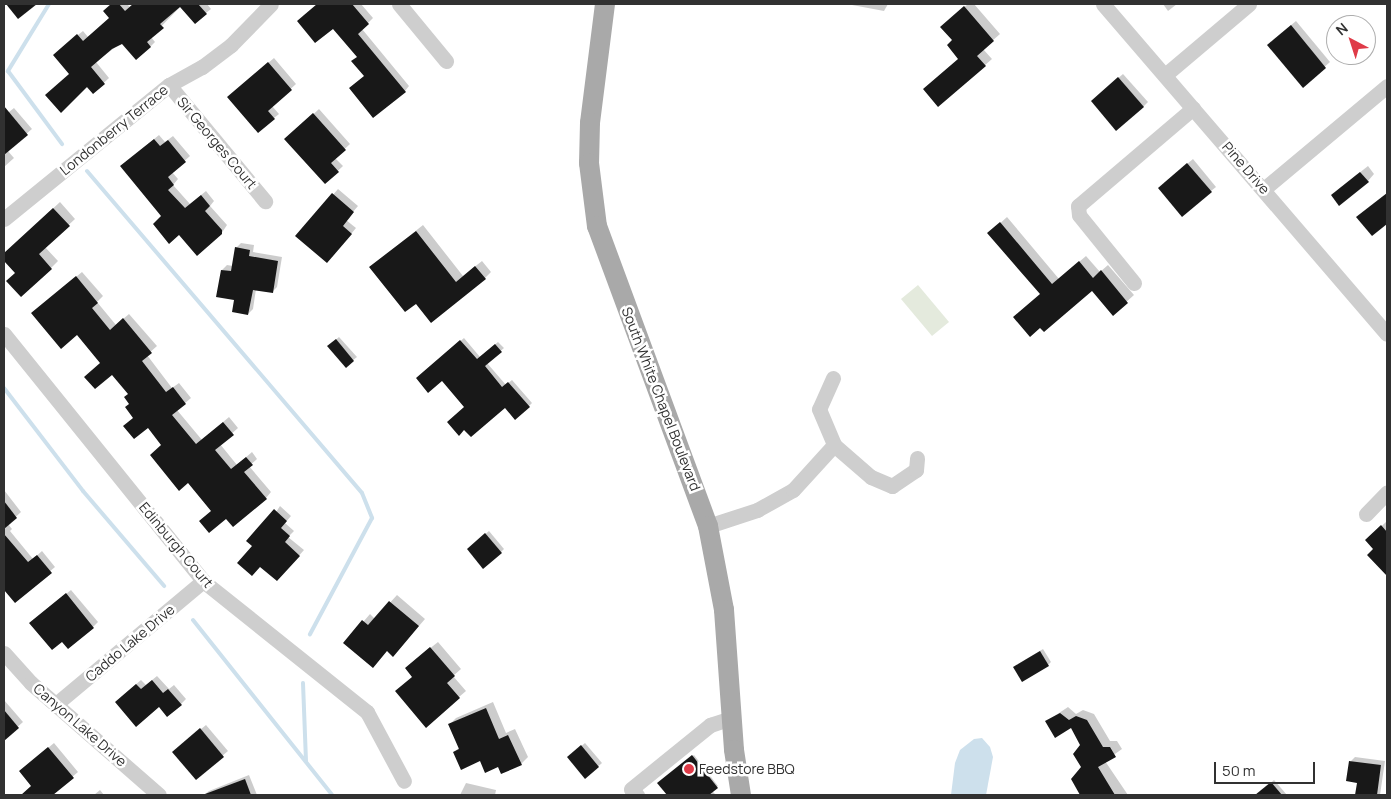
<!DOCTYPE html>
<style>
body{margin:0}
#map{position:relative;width:1391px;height:799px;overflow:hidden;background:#fff;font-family:Manrope,sans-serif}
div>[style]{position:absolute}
.green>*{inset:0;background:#e4eadd}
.water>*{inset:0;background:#cde0ec}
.shadow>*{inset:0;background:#0003}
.stream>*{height:4px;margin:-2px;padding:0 2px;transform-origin:2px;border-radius:2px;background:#cde0ec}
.building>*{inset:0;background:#181818}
.minor>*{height:15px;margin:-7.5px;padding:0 7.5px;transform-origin:7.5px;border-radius:7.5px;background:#cecece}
.major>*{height:20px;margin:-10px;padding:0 10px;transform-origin:10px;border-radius:10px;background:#a9a9a9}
.dots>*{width:14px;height:14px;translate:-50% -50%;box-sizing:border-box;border:2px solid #fff;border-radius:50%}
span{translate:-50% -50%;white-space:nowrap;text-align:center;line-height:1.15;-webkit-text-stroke:5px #fff;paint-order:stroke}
.street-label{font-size:14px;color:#313131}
.poi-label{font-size:14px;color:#313131}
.left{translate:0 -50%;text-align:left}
.frame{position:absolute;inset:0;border:5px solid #313131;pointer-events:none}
.north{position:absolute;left:1326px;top:15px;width:50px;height:50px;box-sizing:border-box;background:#fff;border:1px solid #adadad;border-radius:50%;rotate:320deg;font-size:14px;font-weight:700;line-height:20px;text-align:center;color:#313131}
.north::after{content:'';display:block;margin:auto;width:18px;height:22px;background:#df3b48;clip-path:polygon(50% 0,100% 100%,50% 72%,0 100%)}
.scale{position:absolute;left:1214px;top:762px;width:101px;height:22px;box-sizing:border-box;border:2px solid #313131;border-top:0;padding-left:6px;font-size:15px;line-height:18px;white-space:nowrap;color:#313131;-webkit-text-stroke:4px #fff;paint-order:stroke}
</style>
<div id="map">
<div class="green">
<i style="clip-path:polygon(918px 285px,949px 322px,932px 336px,901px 299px)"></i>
</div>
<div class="water">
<i style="clip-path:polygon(982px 738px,990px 747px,993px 757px,986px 795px,951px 795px,955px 763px,960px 750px,974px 739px)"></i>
</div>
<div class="shadow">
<i style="clip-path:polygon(112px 4px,127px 4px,130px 7px,133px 4px,207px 4px,211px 9px,206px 13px,181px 6px,151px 37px,155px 42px,150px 47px,122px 42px,96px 62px,109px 78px,93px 93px,71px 74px,59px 50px,83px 31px,88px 37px,111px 18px,104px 11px)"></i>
<i style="clip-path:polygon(318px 4px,361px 4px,373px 18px,362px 29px,409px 86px,405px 91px,365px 76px,358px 56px,333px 27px,303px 16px)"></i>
<i style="clip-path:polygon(888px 4px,884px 11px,852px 5px,853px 4px)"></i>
<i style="clip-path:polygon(968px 4px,974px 4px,1000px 34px,983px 49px,992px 59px,938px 106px,960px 58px,948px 21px)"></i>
<i style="clip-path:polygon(1163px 4px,1177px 4px,1168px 11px)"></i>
<i style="clip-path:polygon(1296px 21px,1330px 62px,1303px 86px,1273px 40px)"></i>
<i style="clip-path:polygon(274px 58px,296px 84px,272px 106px,279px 114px,274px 118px,234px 92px)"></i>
<i style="clip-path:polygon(1123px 74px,1148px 102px,1143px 107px,1097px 96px)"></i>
<i style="clip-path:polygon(14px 108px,32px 129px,7px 150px,14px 158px,4px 167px,4px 116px)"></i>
<i style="clip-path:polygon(319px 109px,350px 144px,335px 158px,343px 166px,325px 183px,291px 135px)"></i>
<i style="clip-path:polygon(159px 135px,165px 142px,173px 136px,190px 156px,172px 172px,178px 179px,173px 185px,190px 204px,206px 191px,214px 201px,210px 206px,227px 225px,221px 234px,162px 216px,126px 162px)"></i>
<i style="clip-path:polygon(1193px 159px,1216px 187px,1211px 191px,1164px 183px)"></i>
<i style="clip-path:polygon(1368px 166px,1374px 174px,1368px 181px,1339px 189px)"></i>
<i style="clip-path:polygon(338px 189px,358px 206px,346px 220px,356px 228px,332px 257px,297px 236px)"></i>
<i style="clip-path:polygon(60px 202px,75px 219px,45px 247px,58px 261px,51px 268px,16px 273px,4px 260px,4px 254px)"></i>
<i style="clip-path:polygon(1007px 217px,1059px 279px,1086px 256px,1100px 272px,1108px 265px,1134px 295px,1113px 314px,1092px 290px,1041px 294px,996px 227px)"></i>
<i style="clip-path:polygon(423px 225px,463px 276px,482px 261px,491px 272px,485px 278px,416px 302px,378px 261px)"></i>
<i style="clip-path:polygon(241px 243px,254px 245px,253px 252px,282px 257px,277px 287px,272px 292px,256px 289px,253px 309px,248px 314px,235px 299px,222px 270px,227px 265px,233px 266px,236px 248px)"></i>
<i style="clip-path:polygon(82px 272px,103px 296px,97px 302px,116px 325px,129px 314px,157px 346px,147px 355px,172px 388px,179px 383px,191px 398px,177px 410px,202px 440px,229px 417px,238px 428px,220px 444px,237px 465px,252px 452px,257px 459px,249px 466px,271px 492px,266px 498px,226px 517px,213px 510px,148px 426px,134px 417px,129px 394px,77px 333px,38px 308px)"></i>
<i style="clip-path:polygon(339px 337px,357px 357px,346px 366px,332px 343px)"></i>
<i style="clip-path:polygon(464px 338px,480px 357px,498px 342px,504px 348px,487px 363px,506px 385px,512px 380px,532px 403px,529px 406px,466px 407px,443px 379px,420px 376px)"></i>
<i style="clip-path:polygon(4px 490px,21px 512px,8px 524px,12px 529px,10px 531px,33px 559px,42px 551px,55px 567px,15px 601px,4px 588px)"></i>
<i style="clip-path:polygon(280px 506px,291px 516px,285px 523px,294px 531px,288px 537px,304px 550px,282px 575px,254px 546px)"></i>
<i style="clip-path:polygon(1387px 521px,1387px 574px,1369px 555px,1375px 549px,1367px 540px)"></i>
<i style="clip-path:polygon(489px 531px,504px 549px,501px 552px,471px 546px)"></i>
<i style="clip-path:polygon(71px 590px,98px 622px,93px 627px,36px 618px)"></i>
<i style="clip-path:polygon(397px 595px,425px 619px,400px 648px,388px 650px,345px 643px,370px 614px,375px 619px)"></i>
<i style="clip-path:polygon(438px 642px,461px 669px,453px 676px,466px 691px,459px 697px,414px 676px,413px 662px)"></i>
<i style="clip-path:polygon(1043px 649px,1051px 662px,1048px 665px,1018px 664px)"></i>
<i style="clip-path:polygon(157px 676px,169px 689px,174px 685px,186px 699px,181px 704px,159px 705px,121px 697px,141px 680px,146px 685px)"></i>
<i style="clip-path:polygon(4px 700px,23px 722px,4px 739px)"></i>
<i style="clip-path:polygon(493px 702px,506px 733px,515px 729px,528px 757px,521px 764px,498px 766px,454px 752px,460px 747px,450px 724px,456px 718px)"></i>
<i style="clip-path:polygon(1068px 707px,1076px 714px,1083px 710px,1094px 714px,1110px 741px,1117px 741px,1122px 749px,1105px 761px,1128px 795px,1082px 795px,1072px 779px,1082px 767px,1082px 745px,1072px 727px,1047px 721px)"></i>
<i style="clip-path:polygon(206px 725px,228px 751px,196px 778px,179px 747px)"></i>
<i style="clip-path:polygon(54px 743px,78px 772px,51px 795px,27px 795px,25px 793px,33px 786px,25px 767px)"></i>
<i style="clip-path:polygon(585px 743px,602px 763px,586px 777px,572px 754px)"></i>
<i style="clip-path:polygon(694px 755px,718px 786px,712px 791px,716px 795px,669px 795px,659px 783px)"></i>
<i style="clip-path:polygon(1355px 757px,1385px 761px,1380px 795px,1357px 795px,1359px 782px,1351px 761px)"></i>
<i style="clip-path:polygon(249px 775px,257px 795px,204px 795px,209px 791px)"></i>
<i style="clip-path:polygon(1274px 780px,1287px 795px,1263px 795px,1260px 792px)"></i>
<i style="clip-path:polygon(466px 783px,496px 790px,495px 795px,460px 795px)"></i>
<i style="clip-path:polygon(100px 790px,104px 795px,94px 795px)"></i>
</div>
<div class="stream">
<i style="left:49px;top:4px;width:79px;rotate:121.5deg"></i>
<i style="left:8px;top:71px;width:91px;rotate:53.5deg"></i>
<i style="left:87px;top:171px;width:423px;rotate:49.5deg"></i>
<i style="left:362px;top:493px;width:27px;rotate:68deg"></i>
<i style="left:372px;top:518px;width:132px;rotate:118.1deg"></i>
<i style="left:4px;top:388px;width:130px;rotate:52.5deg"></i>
<i style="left:83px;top:491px;width:125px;rotate:49.5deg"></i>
<i style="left:193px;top:620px;width:223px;rotate:51.5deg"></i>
<i style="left:303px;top:683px;width:78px;rotate:87.8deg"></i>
</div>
<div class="building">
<i style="clip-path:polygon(6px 4px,37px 4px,18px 19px)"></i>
<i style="clip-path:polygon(111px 4px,119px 4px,125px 11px,133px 4px,198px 4px,207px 14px,195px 24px,180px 7px,160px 24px,164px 28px,147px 42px,151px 47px,136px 60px,122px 44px,112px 49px,91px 67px,105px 84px,93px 94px,87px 87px,61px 113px,45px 95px,69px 74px,53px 55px,77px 34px,83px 41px,109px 18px,103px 11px)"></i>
<i style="clip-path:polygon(317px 4px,352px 4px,369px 24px,358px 34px,406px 92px,373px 118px,349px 88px,364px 76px,351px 61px,357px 57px,333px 29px,315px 43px,297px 21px)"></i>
<i style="clip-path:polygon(964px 6px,994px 41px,977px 56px,986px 66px,938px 107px,923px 89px,958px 59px,947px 45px,952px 40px,940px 27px)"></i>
<i style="clip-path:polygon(1291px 25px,1326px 68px,1303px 88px,1267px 45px)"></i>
<i style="clip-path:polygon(268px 62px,292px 90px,268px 111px,275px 119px,258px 133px,227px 97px)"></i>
<i style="clip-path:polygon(1118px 77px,1144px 107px,1116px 131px,1091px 101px)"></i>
<i style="clip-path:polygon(4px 106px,28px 135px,4px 155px)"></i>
<i style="clip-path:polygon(313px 113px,346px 150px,331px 163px,339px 172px,325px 184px,284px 139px)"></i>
<i style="clip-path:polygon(154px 139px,160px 146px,168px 140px,186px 162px,168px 177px,174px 185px,168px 190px,185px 208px,201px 195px,210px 206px,205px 211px,222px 230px,222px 234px,197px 256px,179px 235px,169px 244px,153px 224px,161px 216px,120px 166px)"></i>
<i style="clip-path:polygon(1187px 163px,1212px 192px,1182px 217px,1158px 188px)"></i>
<i style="clip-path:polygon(1360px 172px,1369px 182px,1339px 206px,1331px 195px)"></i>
<i style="clip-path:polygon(332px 193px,354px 212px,343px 226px,352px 234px,327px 263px,295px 236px)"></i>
<i style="clip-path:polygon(1387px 193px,1387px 224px,1372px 236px,1356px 217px)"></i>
<i style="clip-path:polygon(53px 208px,70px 226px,39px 254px,52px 269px,21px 297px,6px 281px,15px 273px,4px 261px,4px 253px)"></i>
<i style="clip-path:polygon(1000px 222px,1052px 284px,1079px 261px,1093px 278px,1101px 270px,1128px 303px,1113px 316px,1092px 291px,1044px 332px,1040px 328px,1030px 337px,1013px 317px,1040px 294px,987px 233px)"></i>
<i style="clip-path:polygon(416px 231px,456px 282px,475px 266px,486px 279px,431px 323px,416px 304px,405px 312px,369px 267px)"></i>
<i style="clip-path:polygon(235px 247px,250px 250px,249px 256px,278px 261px,273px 293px,253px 290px,248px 315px,232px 312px,234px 300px,216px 297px,221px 270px,231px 271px)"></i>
<i style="clip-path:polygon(76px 276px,98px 303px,92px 308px,110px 330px,123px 318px,152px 353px,142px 361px,166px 392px,173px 387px,186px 404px,172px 415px,196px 444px,223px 422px,234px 435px,215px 450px,231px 469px,246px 457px,253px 465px,244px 472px,267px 499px,233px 527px,226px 519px,209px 533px,199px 521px,211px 511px,188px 483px,179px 491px,150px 455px,161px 445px,148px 428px,134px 439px,123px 426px,133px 418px,125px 407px,129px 404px,124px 397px,128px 394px,112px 375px,95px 389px,84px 377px,100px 363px,77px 335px,61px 349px,31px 313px)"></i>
<i style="clip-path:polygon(336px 339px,354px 361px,346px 368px,327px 346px)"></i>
<i style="clip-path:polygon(460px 340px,477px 359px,495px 344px,502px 352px,485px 366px,502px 387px,508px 382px,530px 407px,515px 420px,505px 408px,471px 437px,464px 430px,459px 436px,447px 422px,464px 407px,442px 381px,428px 393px,416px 378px)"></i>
<i style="clip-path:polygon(4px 501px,17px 518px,4px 529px)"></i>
<i style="clip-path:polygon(274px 509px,287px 521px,281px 528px,290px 536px,285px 542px,300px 556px,277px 581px,260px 567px,252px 576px,237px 563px,252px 546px,246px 541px)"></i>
<i style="clip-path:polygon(1381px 525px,1387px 532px,1387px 576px,1367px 555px,1373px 549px,1365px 540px)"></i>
<i style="clip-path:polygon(485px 533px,502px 553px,483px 569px,467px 549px)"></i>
<i style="clip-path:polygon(4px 534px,28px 562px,37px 555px,52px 573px,15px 603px,4px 590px)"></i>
<i style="clip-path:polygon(66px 593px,94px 628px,68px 649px,62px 642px,52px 650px,29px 623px)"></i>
<i style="clip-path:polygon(389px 601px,419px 626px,393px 657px,387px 651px,373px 668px,343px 643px,362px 620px,368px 625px)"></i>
<i style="clip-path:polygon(430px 647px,455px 676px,447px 683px,460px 698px,426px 728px,395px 691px,412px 677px,405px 668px)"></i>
<i style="clip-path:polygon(1040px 651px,1049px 666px,1022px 682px,1013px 667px)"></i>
<i style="clip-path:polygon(152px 680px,163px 693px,168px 689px,182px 705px,167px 717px,159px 707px,136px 727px,115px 702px,136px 684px,141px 689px)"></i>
<i style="clip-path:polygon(486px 708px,499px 739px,508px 735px,522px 765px,501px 774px,498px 767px,485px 773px,480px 761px,461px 770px,453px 752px,459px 749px,448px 724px)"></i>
<i style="clip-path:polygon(4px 710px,19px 728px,4px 741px)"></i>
<i style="clip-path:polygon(1060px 713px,1069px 720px,1076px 716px,1087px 720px,1103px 747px,1110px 747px,1116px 757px,1098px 767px,1115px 795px,1080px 795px,1071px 779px,1081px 767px,1073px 754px,1080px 745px,1071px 728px,1055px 738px,1045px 721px)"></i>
<i style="clip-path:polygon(200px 728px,224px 757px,196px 780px,172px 752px)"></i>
<i style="clip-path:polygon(581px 745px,599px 767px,585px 779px,567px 757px)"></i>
<i style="clip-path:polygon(48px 747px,74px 778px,53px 795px,21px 795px,31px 786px,19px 771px)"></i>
<i style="clip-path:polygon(692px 755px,718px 788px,709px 795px,667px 795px,657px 783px)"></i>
<i style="clip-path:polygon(1349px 761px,1381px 765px,1377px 795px,1355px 795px,1357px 783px,1346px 781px)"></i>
<i style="clip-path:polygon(245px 779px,251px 795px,205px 795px,205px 794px)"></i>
<i style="clip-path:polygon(1271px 782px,1282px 795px,1255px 795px)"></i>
</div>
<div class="minor">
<i style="left:399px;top:4px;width:74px;rotate:50.5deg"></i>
<i style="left:1103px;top:4px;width:435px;rotate:49.3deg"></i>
<i style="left:1165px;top:75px;width:110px;rotate:-40.2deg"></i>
<i style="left:169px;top:85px;width:151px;rotate:50.4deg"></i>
<i style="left:1265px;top:188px;width:159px;rotate:-39.9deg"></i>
<i style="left:4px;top:219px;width:213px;rotate:-39.1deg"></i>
<i style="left:169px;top:85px;width:38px;rotate:-29deg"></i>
<i style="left:202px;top:67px;width:36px;rotate:-37deg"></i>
<i style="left:231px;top:45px;width:57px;rotate:-45.7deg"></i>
<i style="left:1134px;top:283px;width:87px;rotate:-129deg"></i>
<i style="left:1079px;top:215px;width:9px;rotate:-96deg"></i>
<i style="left:1078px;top:206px;width:151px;rotate:-40.4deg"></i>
<i style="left:4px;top:334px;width:317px;rotate:51.1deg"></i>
<i style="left:203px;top:581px;width:210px;rotate:38.6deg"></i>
<i style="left:367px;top:712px;width:78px;rotate:61.8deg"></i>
<i style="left:833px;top:378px;width:34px;rotate:114deg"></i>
<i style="left:819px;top:409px;width:39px;rotate:67deg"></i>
<i style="left:834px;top:445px;width:49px;rotate:40.9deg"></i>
<i style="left:871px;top:477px;width:23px;rotate:23deg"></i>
<i style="left:892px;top:486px;width:29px;rotate:-34deg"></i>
<i style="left:916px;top:470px;width:12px;rotate:-85deg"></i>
<i style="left:1366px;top:514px;width:30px;rotate:-46deg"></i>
<i style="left:708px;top:526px;width:52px;rotate:-18.1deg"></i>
<i style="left:757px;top:510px;width:41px;rotate:-29.1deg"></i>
<i style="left:793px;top:490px;width:61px;rotate:-47.7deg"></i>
<i style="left:4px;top:653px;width:40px;rotate:48deg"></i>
<i style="left:31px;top:683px;width:170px;rotate:41.2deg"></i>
<i style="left:56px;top:704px;width:192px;rotate:-39.9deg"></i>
<i style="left:637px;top:795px;width:8px;rotate:-135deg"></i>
<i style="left:631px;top:789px;width:102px;rotate:-39deg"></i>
<i style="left:710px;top:725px;width:22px;rotate:-18deg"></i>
</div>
<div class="major">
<i style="left:605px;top:4px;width:120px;rotate:97.2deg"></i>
<i style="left:590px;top:123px;width:40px;rotate:91.4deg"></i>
<i style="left:589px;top:163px;width:64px;rotate:82.8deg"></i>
<i style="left:597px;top:226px;width:320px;rotate:69.7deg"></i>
<i style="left:708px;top:526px;width:86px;rotate:79.2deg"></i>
<i style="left:724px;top:610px;width:140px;rotate:85.9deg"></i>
<i style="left:734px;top:750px;width:46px;rotate:81.2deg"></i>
</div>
<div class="dots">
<i style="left:689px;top:769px;background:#df3b48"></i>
</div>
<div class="street-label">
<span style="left:114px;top:130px;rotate:-39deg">Londonberry Terrace</span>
<span style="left:217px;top:143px;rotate:50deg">Sir Georges Court</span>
<span style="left:1246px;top:168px;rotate:49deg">Pine Drive</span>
<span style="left:661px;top:399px;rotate:69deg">South White Chapel Boulevard</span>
<span style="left:176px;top:545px;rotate:50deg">Edinburgh Court</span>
<span style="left:130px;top:643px;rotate:-40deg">Caddo Lake Drive</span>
<span style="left:80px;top:725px;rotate:41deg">Canyon Lake Drive</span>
</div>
<div class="poi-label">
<span class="left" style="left:699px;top:769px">Feedstore BBQ</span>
</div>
<div class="frame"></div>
<div class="north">N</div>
<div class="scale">50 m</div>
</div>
